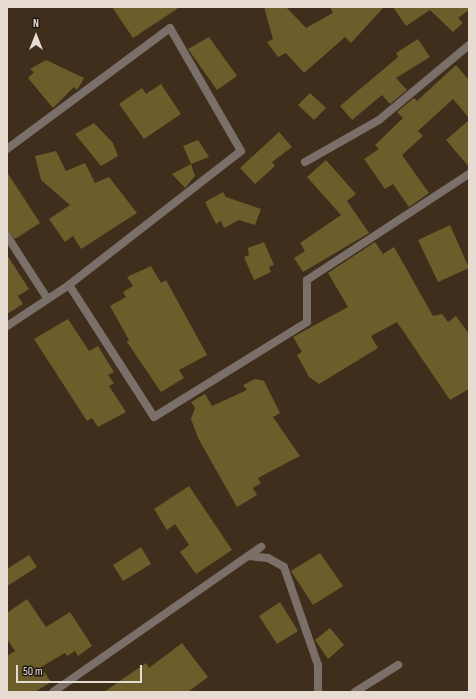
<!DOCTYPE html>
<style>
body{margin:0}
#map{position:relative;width:476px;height:699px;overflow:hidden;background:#3f2e1b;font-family:"Sofia Sans Condensed",sans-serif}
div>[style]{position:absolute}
.building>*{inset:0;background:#6b5e2a}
.street>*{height:8px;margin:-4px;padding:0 4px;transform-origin:4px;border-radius:4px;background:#7b6f6a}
span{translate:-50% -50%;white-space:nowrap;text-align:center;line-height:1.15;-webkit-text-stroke:4px #1f1810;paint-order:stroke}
.frame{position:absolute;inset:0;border:8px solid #e7dcd1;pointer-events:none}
.north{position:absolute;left:16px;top:16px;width:40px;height:40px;-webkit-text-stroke:3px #1f1810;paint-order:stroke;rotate:0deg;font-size:11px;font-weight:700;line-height:16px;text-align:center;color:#e7dcd1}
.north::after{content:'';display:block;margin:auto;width:14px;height:18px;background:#e7dcd1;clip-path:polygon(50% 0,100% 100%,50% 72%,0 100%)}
.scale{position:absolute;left:16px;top:665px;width:126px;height:18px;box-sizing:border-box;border:2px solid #e7dcd1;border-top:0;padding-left:5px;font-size:12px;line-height:14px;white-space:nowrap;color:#e7dcd1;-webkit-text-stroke:3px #1f1810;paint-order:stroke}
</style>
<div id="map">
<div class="building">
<i style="clip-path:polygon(112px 7px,180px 7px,133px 38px)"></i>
<i style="clip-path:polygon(264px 7px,286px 7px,306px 28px,333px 13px,330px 7px,384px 7px,351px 43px,345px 37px,304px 73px,286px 53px,278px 57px,267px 42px,273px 39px)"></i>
<i style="clip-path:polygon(393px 7px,469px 7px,469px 10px,458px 18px,463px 23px,453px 32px,430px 10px,406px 26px)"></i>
<i style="clip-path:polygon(209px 37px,237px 76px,217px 90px,188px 49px)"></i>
<i style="clip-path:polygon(418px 39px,430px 57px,396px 78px,407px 90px,390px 104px,382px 95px,352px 120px,340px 106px,398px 57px,396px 53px)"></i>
<i style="clip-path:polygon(46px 60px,84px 78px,77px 90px,74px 87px,53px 108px,28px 78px,34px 72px,30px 69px)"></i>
<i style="clip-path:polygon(456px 65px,469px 80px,469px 118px,453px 99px,418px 131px,423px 136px,402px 155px,429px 193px,409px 207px,393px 184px,385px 189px,364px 159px,379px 149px,375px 145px,403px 118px,397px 112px,414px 98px,417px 101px)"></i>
<i style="clip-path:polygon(161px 84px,181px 114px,144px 139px,119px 104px,142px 88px,146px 94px)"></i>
<i style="clip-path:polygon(310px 93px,326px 108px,314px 120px,298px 105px)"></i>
<i style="clip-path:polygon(469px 120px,469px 167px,446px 140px)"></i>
<i style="clip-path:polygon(94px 123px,113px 143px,118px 156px,101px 166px,75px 134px)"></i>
<i style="clip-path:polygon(279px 132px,292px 147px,272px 162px,275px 166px,255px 184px,240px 168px)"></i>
<i style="clip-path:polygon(198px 140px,209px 157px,191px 164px,183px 146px)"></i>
<i style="clip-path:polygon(56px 151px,66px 171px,85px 163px,95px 183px,109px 177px,137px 213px,81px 249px,73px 236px,65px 242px,49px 219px,70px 205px,41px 180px,35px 156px)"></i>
<i style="clip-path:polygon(326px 160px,356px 194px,347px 201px,369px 233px,303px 272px,294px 258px,305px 251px,300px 243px,341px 215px,307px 177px)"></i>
<i style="clip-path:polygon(191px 164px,195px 176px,185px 188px,172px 174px)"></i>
<i style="clip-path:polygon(7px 172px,40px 223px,15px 239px,7px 231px)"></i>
<i style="clip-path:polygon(223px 192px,226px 197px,261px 209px,255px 225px,239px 220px,224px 228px,221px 221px,216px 224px,205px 202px)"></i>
<i style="clip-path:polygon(450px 225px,469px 268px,438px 282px,418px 240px)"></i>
<i style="clip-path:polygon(264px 242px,274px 265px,269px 267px,271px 272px,254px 280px,244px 257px,249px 255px,248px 248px)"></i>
<i style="clip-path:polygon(375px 242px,383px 254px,394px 247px,433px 316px,442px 314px,448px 322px,456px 316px,469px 334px,469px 389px,450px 400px,397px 322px,371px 336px,378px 348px,319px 384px,309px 377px,297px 355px,302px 352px,293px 337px,348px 307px,328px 273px)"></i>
<i style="clip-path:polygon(7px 255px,29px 289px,18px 296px,23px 304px,7px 314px)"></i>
<i style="clip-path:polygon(151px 266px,161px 283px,166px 280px,207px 355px,179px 370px,184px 378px,161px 392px,127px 342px,129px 340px,110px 306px,126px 297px,123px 292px,133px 286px,127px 277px)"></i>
<i style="clip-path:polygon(68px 319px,89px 351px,98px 346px,114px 372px,108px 375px,114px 383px,109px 386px,126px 412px,98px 427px,92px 418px,87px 421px,34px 339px)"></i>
<i style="clip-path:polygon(255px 379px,264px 381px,280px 413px,273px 417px,300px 456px,258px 478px,261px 483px,253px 488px,257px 495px,237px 507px,198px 438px,191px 419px,195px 408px,191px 402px,205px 394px,212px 406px,247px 390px,243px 385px)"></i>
<i style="clip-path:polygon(189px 486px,232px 550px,196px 574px,180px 552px,189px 545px,175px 524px,167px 530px,154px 509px)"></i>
<i style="clip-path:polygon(141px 547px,151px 564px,123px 581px,113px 565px)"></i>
<i style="clip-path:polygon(320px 553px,343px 586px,313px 605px,291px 571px)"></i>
<i style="clip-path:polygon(29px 555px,37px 567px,7px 586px,7px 569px)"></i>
<i style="clip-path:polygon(27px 599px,46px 627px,70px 612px,92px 646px,78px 656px,75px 651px,67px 656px,65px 653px,41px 667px,51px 682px,35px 692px,7px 692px,7px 656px,15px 651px,7px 639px,7px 613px)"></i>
<i style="clip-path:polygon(280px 602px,298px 631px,277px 644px,259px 616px)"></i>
<i style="clip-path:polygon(330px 628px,344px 645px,328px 659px,315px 640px)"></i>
<i style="clip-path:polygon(182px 643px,208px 677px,188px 692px,104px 692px,146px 663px,149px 668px)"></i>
</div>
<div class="street">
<i style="left:7px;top:149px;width:203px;rotate:-36.6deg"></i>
<i style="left:170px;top:28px;width:142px;rotate:60deg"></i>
<i style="left:241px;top:151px;width:218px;rotate:142.1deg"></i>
<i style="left:69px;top:285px;width:74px;rotate:146.5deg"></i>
<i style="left:305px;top:162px;width:85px;rotate:-29.6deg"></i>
<i style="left:379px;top:120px;width:117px;rotate:-39.8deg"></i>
<i style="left:7px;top:236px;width:74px;rotate:57.2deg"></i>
<i style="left:69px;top:285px;width:157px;rotate:57.2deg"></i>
<i style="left:154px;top:417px;width:180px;rotate:-31.8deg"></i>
<i style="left:307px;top:322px;width:42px;rotate:-90deg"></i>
<i style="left:307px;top:280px;width:194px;rotate:-33.2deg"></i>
<i style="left:248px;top:556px;width:20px;rotate:6deg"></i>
<i style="left:268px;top:558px;width:18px;rotate:29deg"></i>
<i style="left:284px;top:567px;width:104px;rotate:70.9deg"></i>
<i style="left:318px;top:665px;width:27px;rotate:90deg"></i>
<i style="left:53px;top:692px;width:254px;rotate:-34.9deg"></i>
<i style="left:355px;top:692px;width:51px;rotate:-32.1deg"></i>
</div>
<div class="frame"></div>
<div class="north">N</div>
<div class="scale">50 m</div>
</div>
